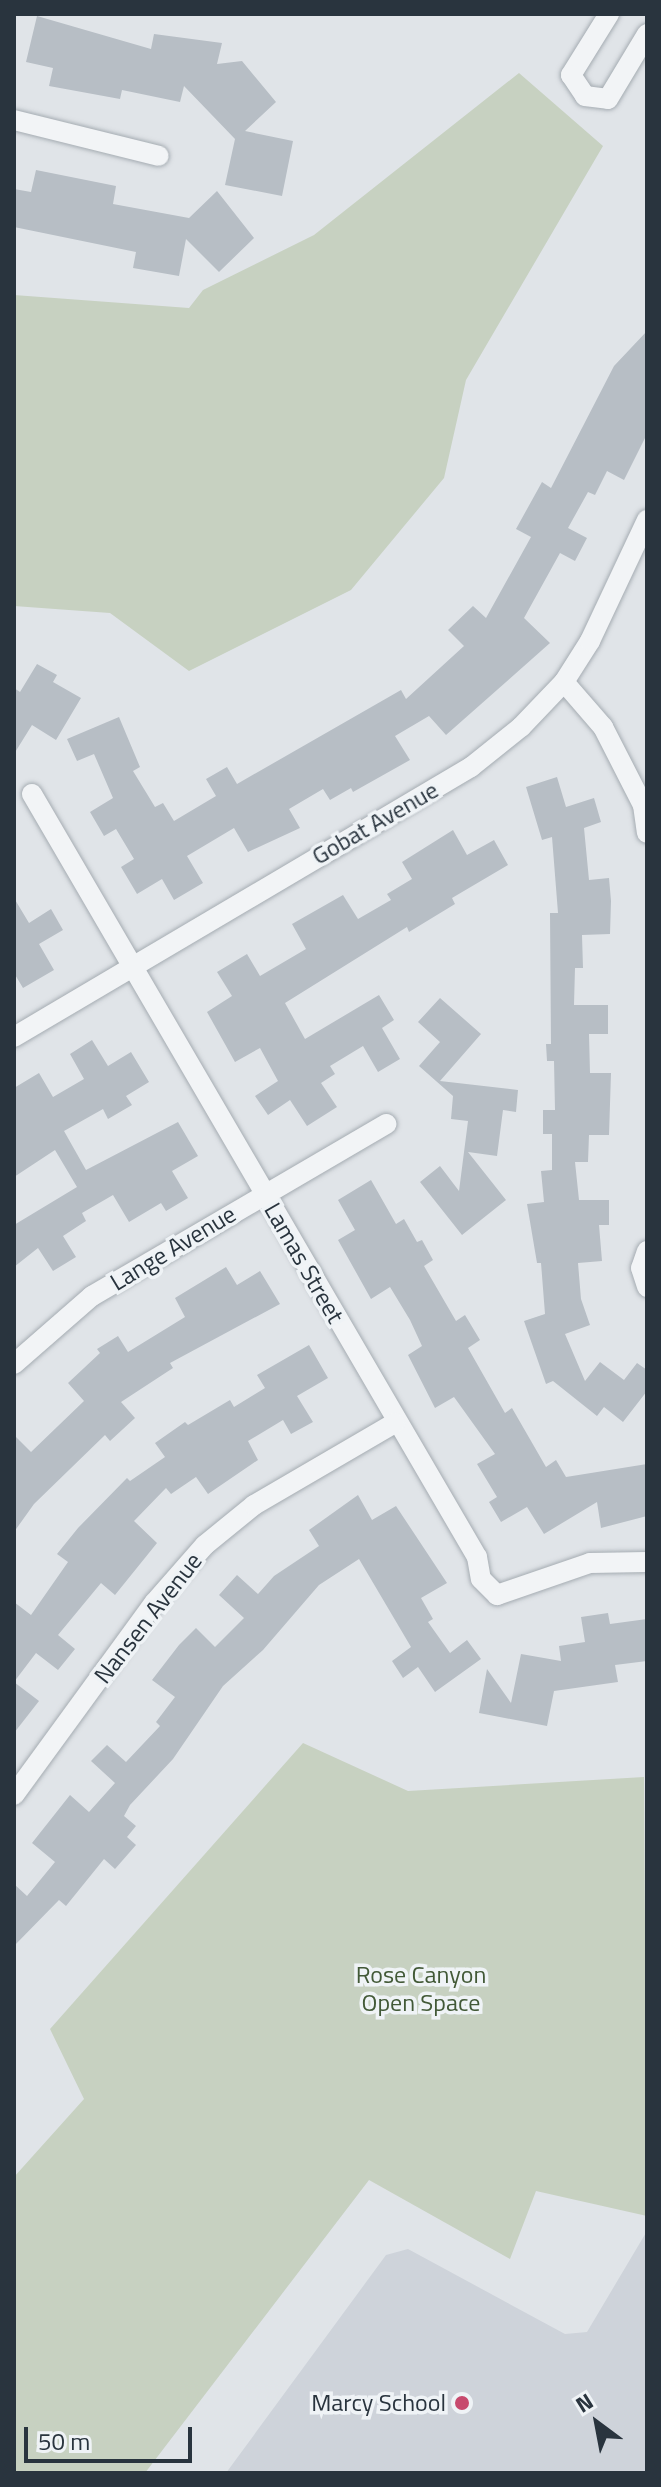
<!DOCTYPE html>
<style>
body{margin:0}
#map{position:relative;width:661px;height:2487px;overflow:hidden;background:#e0e4e8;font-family:"Titillium Web",sans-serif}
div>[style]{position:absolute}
.built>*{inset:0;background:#ced3da}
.green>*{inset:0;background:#c7d1c1}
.building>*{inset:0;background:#b7bec5}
.roads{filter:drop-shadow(0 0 2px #a5acb2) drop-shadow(0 0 2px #a5acb2)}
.minor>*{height:20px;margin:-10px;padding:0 10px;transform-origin:10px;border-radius:10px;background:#f2f4f6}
.dots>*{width:22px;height:22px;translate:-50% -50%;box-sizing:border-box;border:4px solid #eff3f6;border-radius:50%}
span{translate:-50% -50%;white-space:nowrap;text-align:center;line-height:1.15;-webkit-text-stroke:7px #eff3f6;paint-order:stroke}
.street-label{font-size:24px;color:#29343e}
.park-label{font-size:24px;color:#425937}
.poi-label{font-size:24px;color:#29343e}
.right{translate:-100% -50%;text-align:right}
.frame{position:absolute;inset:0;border:16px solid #29343e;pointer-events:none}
.north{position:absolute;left:557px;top:2383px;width:80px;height:80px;-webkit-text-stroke:6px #eff3f6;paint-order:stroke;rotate:328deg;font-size:22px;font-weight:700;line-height:32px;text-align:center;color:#29343e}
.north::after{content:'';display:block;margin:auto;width:28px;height:36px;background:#29343e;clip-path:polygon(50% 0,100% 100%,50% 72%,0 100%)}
.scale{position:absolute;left:24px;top:2427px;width:168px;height:36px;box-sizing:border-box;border:4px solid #29343e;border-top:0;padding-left:10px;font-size:24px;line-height:28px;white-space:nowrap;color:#29343e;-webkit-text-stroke:6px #eff3f6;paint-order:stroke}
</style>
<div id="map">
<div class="built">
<i style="clip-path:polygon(647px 2231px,647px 2473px,226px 2473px,386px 2255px,408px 2249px,565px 2334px,587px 2332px)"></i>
</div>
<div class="green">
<i style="clip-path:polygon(519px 73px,603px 146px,466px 380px,444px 478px,351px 590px,189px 671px,110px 613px,14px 606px,14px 295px,189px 308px,203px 290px,314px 235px)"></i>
<i style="clip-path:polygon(303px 1743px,408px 1791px,644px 1777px,647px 2216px,536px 2191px,510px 2259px,369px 2180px,145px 2473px,14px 2473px,14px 2177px,84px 2099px,50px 2029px)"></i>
</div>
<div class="building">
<i style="clip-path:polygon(37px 16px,151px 49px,154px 34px,222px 43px,217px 64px,242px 61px,276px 102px,245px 131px,293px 141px,282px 196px,225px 185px,235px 139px,184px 86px,180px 102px,122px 90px,120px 99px,49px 86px,53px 68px,26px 62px)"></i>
<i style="clip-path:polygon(36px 170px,116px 186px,113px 204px,189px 218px,217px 191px,254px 238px,219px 272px,186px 239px,179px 276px,133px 268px,136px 252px,14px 227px,14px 189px,31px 192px)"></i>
<i style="clip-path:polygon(647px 331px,647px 434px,624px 480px,607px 471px,595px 495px,588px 492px,568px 528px,587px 538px,575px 561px,560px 553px,524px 618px,550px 643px,446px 735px,429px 716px,395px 736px,410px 760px,353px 792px,351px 788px,330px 800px,323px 789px,289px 809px,300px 828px,248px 852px,234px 828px,187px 856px,203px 883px,174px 900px,162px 879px,137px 894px,121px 867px,134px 859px,116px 829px,104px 836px,90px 812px,113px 798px,94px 754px,77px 761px,67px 739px,119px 717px,140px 767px,133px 771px,155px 807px,163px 803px,174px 821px,216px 796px,206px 779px,227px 767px,237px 784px,401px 690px,406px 699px,464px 646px,448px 630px,473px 606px,486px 618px,531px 537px,516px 529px,542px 482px,551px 488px,614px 366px)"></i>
<i style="clip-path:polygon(37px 664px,57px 675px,53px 682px,81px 698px,56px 740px,32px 725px,14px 754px,14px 688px,20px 692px)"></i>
<i style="clip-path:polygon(557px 777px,566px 807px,594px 798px,601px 822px,584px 828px,589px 880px,609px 878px,611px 901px,610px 934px,582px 935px,583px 968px,575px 968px,574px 1005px,608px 1005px,608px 1034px,589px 1034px,590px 1073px,611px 1073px,609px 1135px,589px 1135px,588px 1162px,575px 1162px,579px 1200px,609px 1200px,609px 1225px,599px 1225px,602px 1261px,578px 1263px,581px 1299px,590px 1325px,565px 1334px,585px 1381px,600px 1362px,624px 1380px,637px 1363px,647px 1370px,647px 1391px,623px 1422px,604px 1407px,597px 1416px,553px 1381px,546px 1384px,524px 1321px,545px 1314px,541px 1263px,537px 1263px,527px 1204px,544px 1202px,541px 1171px,552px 1170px,552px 1134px,543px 1134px,543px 1110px,555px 1110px,554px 1061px,547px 1061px,546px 1044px,551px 1044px,550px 913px,558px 913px,552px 837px,542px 840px,526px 787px)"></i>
<i style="clip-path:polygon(453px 830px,467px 855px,494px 840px,508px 865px,452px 898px,455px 904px,409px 932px,407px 927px,285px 1003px,305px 1039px,379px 995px,394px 1020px,382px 1028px,400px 1059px,378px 1072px,363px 1046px,330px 1066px,335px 1074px,321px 1083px,337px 1107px,307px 1126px,290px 1100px,268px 1115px,255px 1096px,278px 1081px,260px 1048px,235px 1062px,207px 1012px,232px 996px,217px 972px,247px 954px,260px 976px,306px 949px,292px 924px,343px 895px,358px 919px,391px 900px,387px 894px,412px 879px,402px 862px)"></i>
<i style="clip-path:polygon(14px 898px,29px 923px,51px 909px,63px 930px,39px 944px,54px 970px,23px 988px,14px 973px)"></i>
<i style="clip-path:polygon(440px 998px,481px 1034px,440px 1081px,518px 1090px,516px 1112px,503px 1110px,497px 1156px,468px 1152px,506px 1200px,462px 1235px,420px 1182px,440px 1166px,459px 1191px,468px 1121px,451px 1119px,453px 1096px,419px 1066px,440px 1042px,418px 1022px)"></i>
<i style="clip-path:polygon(92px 1040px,108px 1066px,131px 1052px,149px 1082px,126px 1096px,132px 1105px,108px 1119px,103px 1109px,64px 1131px,86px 1170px,178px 1122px,198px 1156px,172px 1171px,188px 1198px,166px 1211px,161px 1203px,129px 1222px,113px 1195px,82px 1213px,86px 1221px,63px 1236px,76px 1257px,53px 1271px,38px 1248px,14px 1267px,14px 1225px,77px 1187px,55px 1150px,14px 1177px,14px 1088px,39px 1073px,53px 1097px,84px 1079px,70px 1054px)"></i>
<i style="clip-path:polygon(371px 1180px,396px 1224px,404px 1219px,417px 1242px,422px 1240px,433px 1260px,424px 1266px,456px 1321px,465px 1315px,480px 1340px,468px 1348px,505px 1413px,512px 1408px,546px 1467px,556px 1460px,566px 1477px,647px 1464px,647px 1516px,601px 1528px,597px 1502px,544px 1534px,527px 1507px,501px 1522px,489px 1502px,497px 1497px,477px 1464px,495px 1454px,454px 1397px,435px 1408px,408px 1355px,422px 1346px,410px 1320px,390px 1287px,371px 1299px,338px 1240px,355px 1230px,338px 1200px)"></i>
<i style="clip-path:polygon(226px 1267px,237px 1285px,260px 1271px,280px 1304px,170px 1363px,173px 1368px,121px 1402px,135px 1418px,110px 1441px,105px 1435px,34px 1504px,14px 1532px,14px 1435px,31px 1452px,84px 1401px,68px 1383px,100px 1353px,97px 1349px,118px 1336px,128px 1352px,185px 1317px,175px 1298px)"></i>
<i style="clip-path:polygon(309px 1345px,328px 1378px,297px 1396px,313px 1422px,291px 1434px,283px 1420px,248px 1441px,258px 1460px,208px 1494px,196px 1477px,171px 1494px,166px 1488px,134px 1521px,157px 1543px,115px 1595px,101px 1583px,58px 1635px,75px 1649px,58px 1670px,36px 1653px,14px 1682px,14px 1602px,31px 1615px,68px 1562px,57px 1554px,78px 1528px,127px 1478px,130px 1481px,165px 1457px,155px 1443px,185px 1422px,188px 1425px,230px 1400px,234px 1407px,265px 1388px,257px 1375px)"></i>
<i style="clip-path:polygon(358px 1495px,372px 1520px,396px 1506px,447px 1583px,421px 1598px,433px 1619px,428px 1622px,450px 1653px,467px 1640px,481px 1659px,435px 1692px,418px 1667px,403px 1678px,392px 1661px,411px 1647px,359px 1559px,319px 1585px,263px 1650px,223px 1686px,173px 1759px,130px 1805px,124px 1816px,136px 1826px,127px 1837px,136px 1845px,115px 1869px,104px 1859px,66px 1906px,59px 1900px,14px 1946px,14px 1884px,27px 1896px,55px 1862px,32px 1843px,70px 1795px,89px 1812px,115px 1783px,91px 1761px,107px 1745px,126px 1762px,160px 1726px,156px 1722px,175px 1697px,152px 1680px,179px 1645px,196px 1628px,215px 1647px,244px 1618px,219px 1595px,237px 1575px,258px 1594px,274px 1576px,319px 1546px,309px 1530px)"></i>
<i style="clip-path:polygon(608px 1613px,610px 1624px,647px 1619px,647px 1661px,615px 1665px,618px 1682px,554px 1691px,547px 1726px,479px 1713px,487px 1669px,511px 1703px,521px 1654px,561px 1661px,559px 1646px,585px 1642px,581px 1617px)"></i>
<i style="clip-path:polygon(14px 1682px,39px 1701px,14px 1733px)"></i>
</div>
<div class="roads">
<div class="minor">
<i style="left:609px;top:14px;width:72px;rotate:121.9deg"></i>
<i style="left:571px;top:75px;width:25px;rotate:56deg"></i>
<i style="left:585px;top:96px;width:23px;rotate:7deg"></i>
<i style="left:608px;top:99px;width:76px;rotate:-59deg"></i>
<i style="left:14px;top:120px;width:149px;rotate:13.9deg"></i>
<i style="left:564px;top:682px;width:60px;rotate:49.1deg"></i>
<i style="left:603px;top:727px;width:88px;rotate:62.9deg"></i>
<i style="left:643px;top:805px;width:28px;rotate:82deg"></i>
<i style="left:32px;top:794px;width:883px;rotate:59.75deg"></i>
<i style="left:477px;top:1557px;width:22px;rotate:80deg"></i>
<i style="left:481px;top:1579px;width:23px;rotate:45deg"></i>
<i style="left:497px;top:1595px;width:98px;rotate:-19deg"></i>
<i style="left:590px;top:1563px;width:57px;rotate:-1deg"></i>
<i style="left:14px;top:1037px;width:531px;rotate:-30.58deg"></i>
<i style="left:471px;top:767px;width:64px;rotate:-38.7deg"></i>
<i style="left:521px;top:727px;width:62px;rotate:-46.3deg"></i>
<i style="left:564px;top:682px;width:49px;rotate:-57.6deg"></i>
<i style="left:590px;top:641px;width:134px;rotate:-64.8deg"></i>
<i style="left:647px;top:1251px;width:18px;rotate:109deg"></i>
<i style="left:641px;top:1268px;width:20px;rotate:72deg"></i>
<i style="left:14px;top:1364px;width:103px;rotate:-41.1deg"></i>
<i style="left:92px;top:1296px;width:341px;rotate:-30.3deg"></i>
<i style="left:14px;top:1795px;width:238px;rotate:-53.9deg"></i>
<i style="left:154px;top:1603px;width:77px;rotate:-48.7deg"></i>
<i style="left:205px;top:1545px;width:63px;rotate:-39.2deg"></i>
<i style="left:254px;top:1505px;width:163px;rotate:-30.2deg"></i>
</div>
</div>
<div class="dots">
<i style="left:462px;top:2403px;background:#c74a6e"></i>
</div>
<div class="street-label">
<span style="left:375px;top:823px;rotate:-30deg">Gobat Avenue</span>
<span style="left:173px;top:1248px;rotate:-31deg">Lange Avenue</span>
<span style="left:304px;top:1263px;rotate:60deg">Lamas Street</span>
<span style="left:148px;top:1618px;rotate:-52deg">Nansen Avenue</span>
</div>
<div class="park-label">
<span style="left:421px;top:1989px">Rose Canyon<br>Open Space</span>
</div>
<div class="poi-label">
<span class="right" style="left:446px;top:2403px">Marcy School</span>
</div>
<div class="frame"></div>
<div class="north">N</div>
<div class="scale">50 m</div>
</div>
